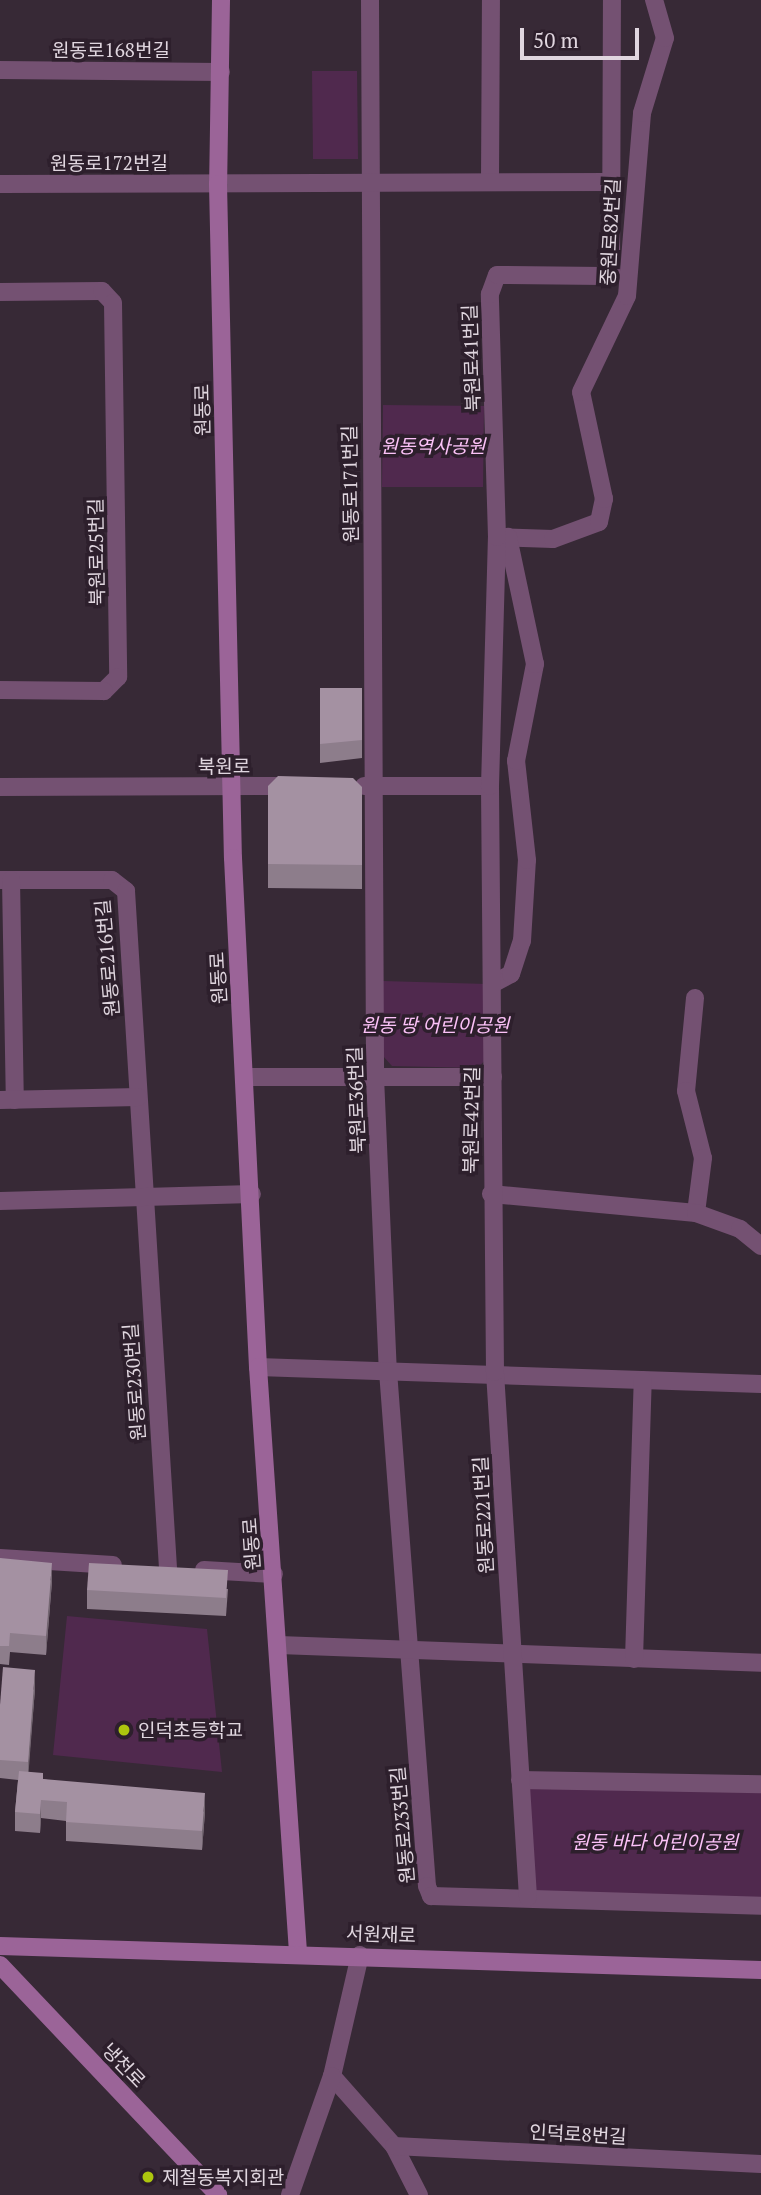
<!DOCTYPE html>
<meta charset="utf-8">
<style>
body{margin:0}
#map{position:relative;width:761px;height:2195px;overflow:hidden;background:#372936;font-family:"PT Serif","Noto Sans KR",serif}
div>[style]{position:absolute}
.green>*{inset:0;background:#50294e}
.street>*{height:18px;margin:-9px;padding:0 9px;transform-origin:9px;border-radius:9px;background:#745172}
.secondary>*{height:18px;margin:-9px;padding:0 9px;transform-origin:9px;border-radius:9px;background:#9b6498}
.wall>*{inset:0;background:#8d7d8b}
.shaded-wall>*{inset:0;background:#736671}
.building>*{inset:0;background:#a491a2}
.dots>*{width:19px;height:19px;translate:-50% -50%;box-sizing:border-box;border:4px solid #2d1f2c;border-radius:50%}
span{translate:-50% -50%;white-space:nowrap;text-align:center;line-height:1.15;-webkit-text-stroke:7px #2d1f2c;paint-order:stroke}
.street-label{font-size:19px;color:#e0d6df}
.park-label{font-size:19px;color:#fcc2f8;font-style:italic}
.poi-label{font-size:19px;color:#e0d6df}
.left{translate:0 -50%;text-align:left}
.scale{position:absolute;left:520px;top:28px;width:119px;height:32px;box-sizing:border-box;border:4px solid #e0d6df;border-top:0;padding-left:9px;font-size:21px;line-height:24px;white-space:nowrap;color:#e0d6df;-webkit-text-stroke:5px #2d1f2c;paint-order:stroke}
</style>
<div id="map">
<div class="green">
<i style="clip-path:polygon(312px 71px,357px 71px,358px 159px,313px 159px)"></i>
<i style="clip-path:polygon(383px 405px,484px 406px,483px 487px,382px 487px)"></i>
<i style="clip-path:polygon(383px 981px,487px 984px,485px 1060px,478px 1068px,392px 1066px,383px 1056px)"></i>
<i style="clip-path:polygon(67px 1616px,207px 1629px,222px 1772px,53px 1755px)"></i>
<i style="clip-path:polygon(520px 1780px,761px 1784px,761px 1906px,528px 1897px)"></i>
</div>
<div class="street">
<i style="left:370px;top:0;width:1077px;rotate:89.73deg"></i>
<i style="left:375px;top:1077px;width:294px;rotate:87.5deg"></i>
<i style="left:388px;top:1371px;width:516px;rotate:85.67deg"></i>
<i style="left:427px;top:1886px;width:11px;rotate:68deg"></i>
<i style="left:431px;top:1896px;width:330px;rotate:1.7deg"></i>
<i style="left:0;top:70px;width:221px;rotate:0.5deg"></i>
<i style="left:490px;top:181px;width:181px;rotate:-89.7deg"></i>
<i style="left:0;top:184px;width:611px;rotate:-0.19deg"></i>
<i style="left:0;top:292px;width:102px;rotate:-0.6deg"></i>
<i style="left:102px;top:291px;width:16px;rotate:47deg"></i>
<i style="left:113px;top:303px;width:374px;rotate:89.2deg"></i>
<i style="left:118px;top:677px;width:20px;rotate:135deg"></i>
<i style="left:104px;top:691px;width:104px;rotate:-179.4deg"></i>
<i style="left:497px;top:537px;width:56px;rotate:2deg"></i>
<i style="left:553px;top:539px;width:49px;rotate:-20.3deg"></i>
<i style="left:599px;top:522px;width:24px;rotate:-78deg"></i>
<i style="left:604px;top:499px;width:109px;rotate:-102.1deg"></i>
<i style="left:581px;top:392px;width:106px;rotate:-64.4deg"></i>
<i style="left:627px;top:296px;width:184px;rotate:-85.3deg"></i>
<i style="left:642px;top:113px;width:78px;rotate:-73deg"></i>
<i style="left:665px;top:38px;width:40px;rotate:-106deg"></i>
<i style="left:364px;top:786px;width:126px"></i>
<i style="left:0;top:787px;width:290px;rotate:-0.2deg"></i>
<i style="left:0;top:880px;width:112px"></i>
<i style="left:112px;top:880px;width:18px;rotate:38deg"></i>
<i style="left:126px;top:891px;width:678px;rotate:86.45deg"></i>
<i style="left:11px;top:880px;width:220px;rotate:89deg"></i>
<i style="left:494px;top:983px;width:19px;rotate:-28deg"></i>
<i style="left:511px;top:974px;width:35px;rotate:-72deg"></i>
<i style="left:522px;top:941px;width:81px;rotate:-86.5deg"></i>
<i style="left:527px;top:860px;width:100px;rotate:-96.3deg"></i>
<i style="left:516px;top:761px;width:99px;rotate:-78.9deg"></i>
<i style="left:535px;top:664px;width:130px;rotate:-102deg"></i>
<i style="left:695px;top:998px;width:93px;rotate:95.5deg"></i>
<i style="left:686px;top:1091px;width:69px;rotate:75.8deg"></i>
<i style="left:703px;top:1158px;width:55px;rotate:97.3deg"></i>
<i style="left:244px;top:1077px;width:249px"></i>
<i style="left:0;top:1100px;width:138px;rotate:-1.2deg"></i>
<i style="left:491px;top:1194px;width:206px;rotate:5.3deg"></i>
<i style="left:696px;top:1213px;width:47px;rotate:20deg"></i>
<i style="left:740px;top:1229px;width:27px;rotate:39deg"></i>
<i style="left:0;top:1201px;width:252px;rotate:-1.6deg"></i>
<i style="left:258px;top:1367px;width:503px;rotate:1.94deg"></i>
<i style="left:0;top:1558px;width:113px;rotate:3.5deg"></i>
<i style="left:204px;top:1570px;width:70px;rotate:3.3deg"></i>
<i style="left:279px;top:1645px;width:482px;rotate:2.1deg"></i>
<i style="left:634px;top:1659px;width:279px;rotate:-88.2deg"></i>
<i style="left:520px;top:1780px;width:241px;rotate:1deg"></i>
<i style="left:528px;top:1897px;width:526px;rotate:-93.6deg"></i>
<i style="left:495px;top:1372px;width:586px;rotate:-90.49deg"></i>
<i style="left:490px;top:786px;width:249px;rotate:-88.4deg"></i>
<i style="left:497px;top:537px;width:243px;rotate:-91.7deg"></i>
<i style="left:490px;top:294px;width:20px;rotate:-70deg"></i>
<i style="left:497px;top:275px;width:107px;rotate:0.5deg"></i>
<i style="left:604px;top:276px;width:9px;rotate:-36deg"></i>
<i style="left:611px;top:271px;width:271px;rotate:-89.8deg"></i>
<i style="left:360px;top:1955px;width:124px;rotate:103deg"></i>
<i style="left:332px;top:2076px;width:94px;rotate:48.5deg"></i>
<i style="left:394px;top:2146px;width:55px;rotate:63deg"></i>
<i style="left:394px;top:2146px;width:367px;rotate:2.8deg"></i>
<i style="left:290px;top:2195px;width:126px;rotate:-70.6deg"></i>
</div>
<div class="secondary">
<i style="left:221px;top:0;width:184px;rotate:90.9deg"></i>
<i style="left:218px;top:184px;width:674px;rotate:88.73deg"></i>
<i style="left:233px;top:858px;width:510px;rotate:87.19deg"></i>
<i style="left:258px;top:1367px;width:586px;rotate:86.09deg"></i>
<i style="left:0;top:1946px;width:761px;rotate:1.81deg"></i>
<i style="left:0;top:1965px;width:317px;rotate:46.5deg"></i>
</div>
<div class="wall">
<i style="clip-path:polygon(320px 688px,362px 688px,362px 758px,320px 763px)"></i>
<i style="clip-path:polygon(268px 786px,362px 787px,362px 889px,268px 888px)"></i>
<i style="clip-path:polygon(0 1558px,52px 1581px,46px 1655px,10px 1652px,9px 1665px,0 1664px)"></i>
<i style="clip-path:polygon(228px 1589px,226px 1616px,87px 1609px,87px 1590px)"></i>
<i style="clip-path:polygon(35px 1689px,28px 1772px,43px 1779px,205px 1812px,202px 1850px,66px 1841px,66px 1821px,41px 1818px,40px 1833px,15px 1831px,15px 1812px,18px 1780px,0 1778px,0 1705px)"></i>
</div>
<div class="shaded-wall">
<i style="clip-path:polygon(52px 1563px,52px 1581px,46px 1655px,46px 1636px)"></i>
<i style="clip-path:polygon(35px 1670px,35px 1689px,28px 1780px,28px 1762px)"></i>
<i style="clip-path:polygon(205px 1793px,205px 1812px,202px 1850px,202px 1831px)"></i>
<i style="clip-path:polygon(41px 1800px,41px 1818px,40px 1833px,40px 1814px)"></i>
</div>
<div class="building">
<i style="clip-path:polygon(320px 688px,362px 688px,362px 740px,320px 744px)"></i>
<i style="clip-path:polygon(278px 776px,353px 778px,362px 787px,362px 865px,268px 864px,268px 786px)"></i>
<i style="clip-path:polygon(0 1558px,52px 1563px,46px 1636px,10px 1633px,9px 1646px,0 1646px)"></i>
<i style="clip-path:polygon(89px 1563px,228px 1570px,226px 1598px,87px 1590px)"></i>
<i style="clip-path:polygon(3px 1667px,35px 1670px,28px 1762px,0 1760px,0 1705px)"></i>
<i style="clip-path:polygon(19px 1771px,43px 1773px,43px 1779px,205px 1793px,202px 1831px,66px 1822px,67px 1802px,41px 1800px,40px 1814px,15px 1812px)"></i>
</div>
<div class="dots">
<i style="left:124px;top:1730px;background:#adc60e"></i>
<i style="left:148px;top:2177px;background:#adc60e"></i>
</div>
<div class="street-label">
<span style="left:111px;top:50px">원동로168번길</span>
<span style="left:109px;top:163px">원동로172번길</span>
<span style="left:610px;top:232px;rotate:-87deg">중원로82번길</span>
<span style="left:471px;top:358px;rotate:-92deg">북원로41번길</span>
<span style="left:202px;top:410px;rotate:-91deg">원동로</span>
<span style="left:350px;top:484px;rotate:-91deg">원동로171번길</span>
<span style="left:96px;top:552px;rotate:-91deg">북원로25번길</span>
<span style="left:224px;top:766px">북원로</span>
<span style="left:107px;top:958px;rotate:-95deg">원동로216번길</span>
<span style="left:218px;top:978px;rotate:-93deg">원동로</span>
<span style="left:356px;top:1100px;rotate:-92deg">북원로36번길</span>
<span style="left:471px;top:1120px;rotate:-89deg">북원로42번길</span>
<span style="left:134px;top:1382px;rotate:-94deg">원동로230번길</span>
<span style="left:483px;top:1515px;rotate:-93deg">원동로221번길</span>
<span style="left:251px;top:1544px;rotate:-94deg">원동로</span>
<span style="left:402px;top:1825px;rotate:-95deg">원동로233번길</span>
<span style="left:381px;top:1934px;rotate:2deg">서원재로</span>
<span style="left:124px;top:2065px;rotate:46deg">냉천로</span>
<span style="left:578px;top:2134px;rotate:3deg">인덕로8번길</span>
</div>
<div class="park-label">
<span style="left:433px;top:446px">원동역사공원</span>
<span style="left:435px;top:1025px">원동 땅 어린이공원</span>
<span style="left:655px;top:1842px">원동 바다 어린이공원</span>
</div>
<div class="poi-label">
<span class="left" style="left:138px;top:1730px">인덕초등학교</span>
<span class="left" style="left:162px;top:2177px">제철동복지회관</span>
</div>
<div class="scale">50 m</div>
</div>
